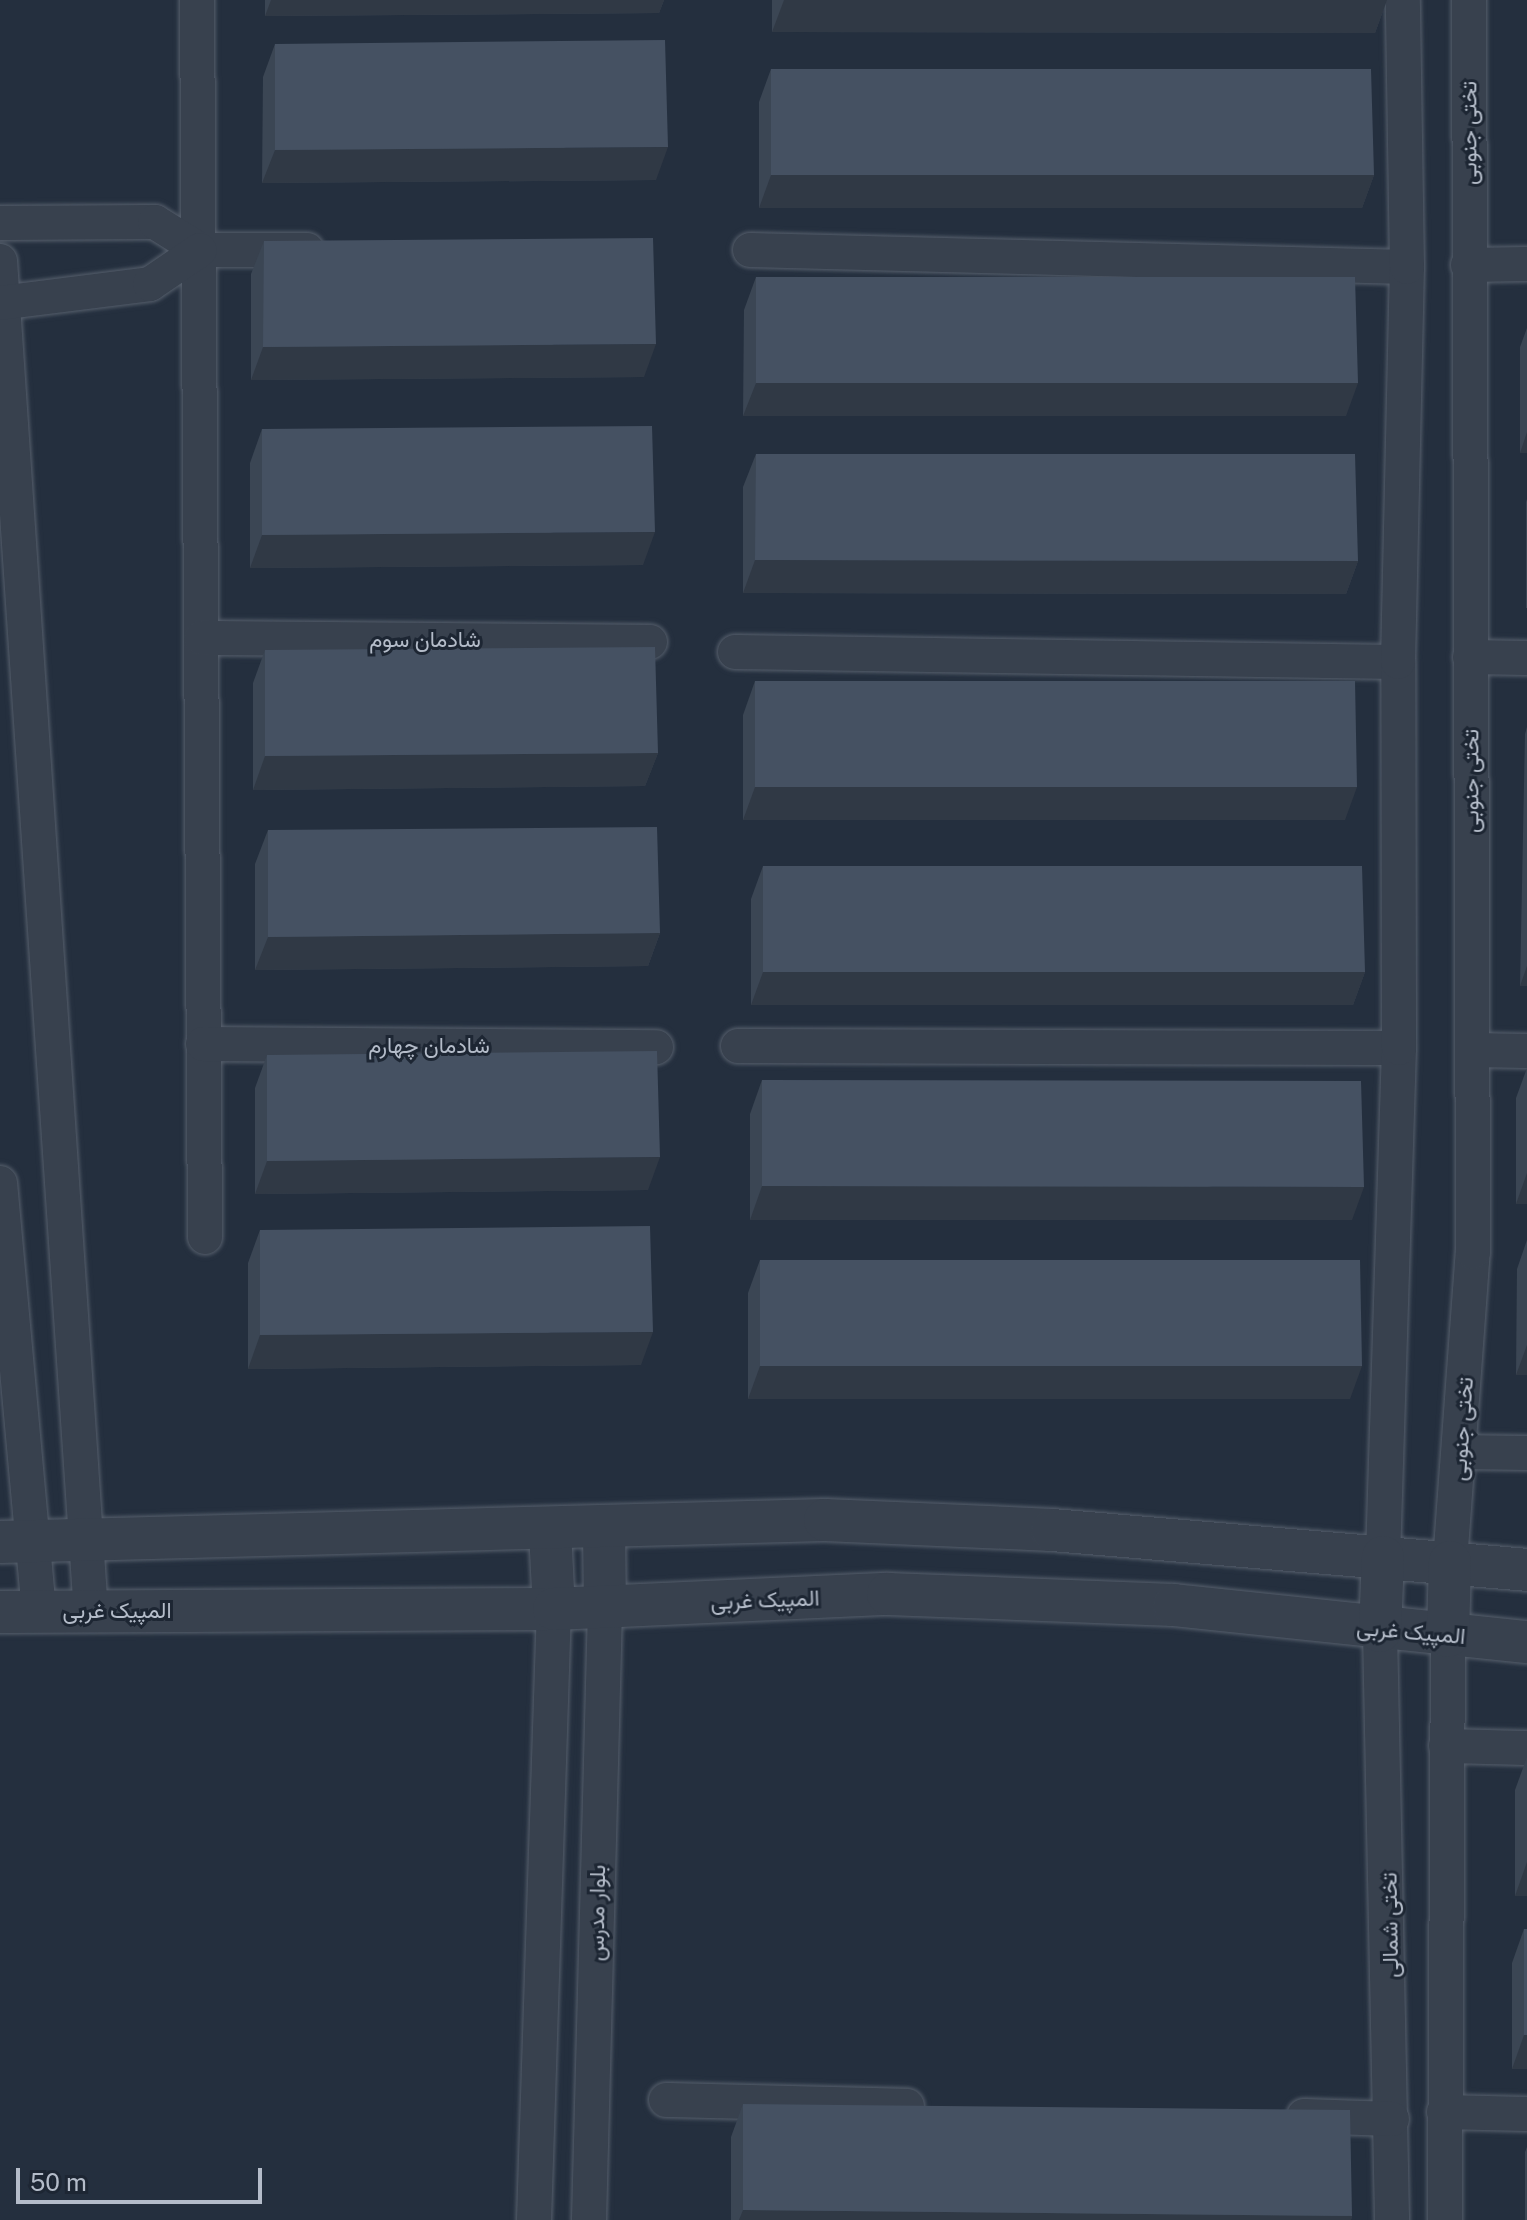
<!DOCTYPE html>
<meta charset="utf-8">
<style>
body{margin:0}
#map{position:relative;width:1527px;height:2220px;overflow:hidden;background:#242f3e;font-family:"Public Sans",Vazirmatn,sans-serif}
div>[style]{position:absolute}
.roads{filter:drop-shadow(0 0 2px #565f6c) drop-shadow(0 0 2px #565f6c)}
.minor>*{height:34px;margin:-17px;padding:0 17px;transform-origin:17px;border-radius:17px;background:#38414e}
.tertiary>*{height:42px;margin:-21px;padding:0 21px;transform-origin:21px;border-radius:21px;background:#38414e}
.wall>*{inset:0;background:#3b4654}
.shaded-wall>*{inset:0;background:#303945}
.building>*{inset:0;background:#455162}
span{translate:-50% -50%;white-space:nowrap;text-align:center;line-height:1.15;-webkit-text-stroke:6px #1d2633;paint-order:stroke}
.street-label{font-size:22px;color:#b4bcc9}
.scale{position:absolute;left:16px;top:2168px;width:246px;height:36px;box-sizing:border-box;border:4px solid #b4bcc9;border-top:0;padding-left:10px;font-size:24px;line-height:28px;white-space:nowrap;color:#b4bcc9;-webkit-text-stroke:6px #1d2633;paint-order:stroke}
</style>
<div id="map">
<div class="roads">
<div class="minor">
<i style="left:197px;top:0;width:1237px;rotate:89.63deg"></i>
<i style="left:0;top:223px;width:155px;rotate:-0.4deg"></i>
<i style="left:155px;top:222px;width:53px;rotate:31.9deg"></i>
<i style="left:200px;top:250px;width:107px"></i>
<i style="left:750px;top:250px;width:657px;rotate:1.48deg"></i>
<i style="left:0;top:261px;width:1354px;rotate:86.15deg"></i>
<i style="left:1468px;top:265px;width:59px;rotate:-1deg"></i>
<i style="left:0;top:303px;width:151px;rotate:-7.2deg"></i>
<i style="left:150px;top:284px;width:60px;rotate:-34.2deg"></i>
<i style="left:201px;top:638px;width:449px;rotate:0.5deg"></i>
<i style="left:735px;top:652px;width:663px;rotate:0.86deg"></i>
<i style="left:1470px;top:657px;width:57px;rotate:1deg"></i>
<i style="left:203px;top:1044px;width:453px;rotate:0.4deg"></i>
<i style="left:738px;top:1046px;width:661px;rotate:0.17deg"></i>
<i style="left:1473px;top:1050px;width:54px;rotate:1.1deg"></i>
<i style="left:0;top:1183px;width:430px;rotate:84.8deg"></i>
<i style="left:1460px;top:1452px;width:67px;rotate:0.9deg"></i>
<i style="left:1383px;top:1557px;width:509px;rotate:-88.2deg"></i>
<i style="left:1399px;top:1048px;width:386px;rotate:-90.1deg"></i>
<i style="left:1398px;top:662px;width:395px;rotate:-88.7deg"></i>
<i style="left:1407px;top:267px;width:267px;rotate:-90.9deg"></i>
<i style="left:1450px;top:1562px;width:311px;rotate:-85.8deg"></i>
<i style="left:1473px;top:1252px;width:1252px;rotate:-90.18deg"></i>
<i style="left:1380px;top:1631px;width:589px;rotate:88.83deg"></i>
<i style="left:1446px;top:1746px;width:81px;rotate:1.4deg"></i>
<i style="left:666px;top:2100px;width:241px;rotate:1.4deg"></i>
<i style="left:1444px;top:2112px;width:83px;rotate:1.4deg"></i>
<i style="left:1304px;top:2116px;width:88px;rotate:2deg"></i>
<i style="left:534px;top:2220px;width:611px;rotate:-88.13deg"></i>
<i style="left:589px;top:2220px;width:613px;rotate:-88.5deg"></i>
<i style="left:1445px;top:2220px;width:584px;rotate:-89.71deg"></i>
</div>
<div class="tertiary">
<i style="left:604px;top:1529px;width:78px;rotate:89.3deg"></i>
<i style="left:550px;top:1531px;width:78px;rotate:87.1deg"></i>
<i style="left:0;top:1542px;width:825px;rotate:-1.53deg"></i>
<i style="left:825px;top:1520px;width:227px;rotate:2.5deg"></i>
<i style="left:1052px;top:1530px;width:477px;rotate:4.8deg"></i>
<i style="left:0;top:1612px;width:554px;rotate:-0.31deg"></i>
<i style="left:554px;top:1609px;width:334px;rotate:-2.6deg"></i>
<i style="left:888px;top:1594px;width:286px;rotate:2.2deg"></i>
<i style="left:1174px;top:1605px;width:355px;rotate:6deg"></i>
<i style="left:1380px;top:1631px;width:74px;rotate:-87.7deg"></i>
<i style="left:1448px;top:1636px;width:74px;rotate:-88.5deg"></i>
</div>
</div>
<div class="wall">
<i style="clip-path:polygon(265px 0,664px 0,659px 13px,265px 16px)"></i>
<i style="clip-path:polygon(772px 0,1387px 0,1375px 33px,772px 32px)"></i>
<i style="clip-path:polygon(275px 44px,656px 180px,262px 183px,263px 77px)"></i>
<i style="clip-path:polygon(771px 69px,1374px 175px,1362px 208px,759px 208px,759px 102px)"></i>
<i style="clip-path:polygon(264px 241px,644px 377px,251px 380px,251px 274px)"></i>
<i style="clip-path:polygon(756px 277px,1346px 416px,743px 416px,744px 310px)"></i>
<i style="clip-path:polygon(1527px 328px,1527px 453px,1520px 453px,1520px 347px)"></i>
<i style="clip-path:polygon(262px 429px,643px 565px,250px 568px,250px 463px)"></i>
<i style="clip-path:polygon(756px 454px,1358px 561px,1346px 594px,743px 593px,743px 487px)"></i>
<i style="clip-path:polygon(1527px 499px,1527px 608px,1526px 608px,1526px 502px)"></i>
<i style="clip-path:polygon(265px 650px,658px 753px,645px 786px,253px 790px,253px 683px)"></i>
<i style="clip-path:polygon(755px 681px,1345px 820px,743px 820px,743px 715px)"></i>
<i style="clip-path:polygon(1527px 727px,1527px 986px,1520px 986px,1525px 734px)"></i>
<i style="clip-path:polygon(268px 830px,660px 933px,648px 966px,255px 970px,255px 864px)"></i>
<i style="clip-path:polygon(763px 866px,1365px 972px,1353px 1005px,751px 1005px,751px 899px)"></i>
<i style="clip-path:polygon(267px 1055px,648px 1190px,255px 1194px,255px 1088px)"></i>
<i style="clip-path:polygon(1527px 1068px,1527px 1204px,1516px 1204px,1516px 1098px)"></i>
<i style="clip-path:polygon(762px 1080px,1352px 1220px,750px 1220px,750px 1114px)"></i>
<i style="clip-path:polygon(260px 1230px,641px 1365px,248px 1369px,248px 1263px)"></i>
<i style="clip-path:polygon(1527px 1240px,1527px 1375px,1516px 1375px,1517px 1269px)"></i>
<i style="clip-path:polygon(760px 1260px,1350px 1399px,748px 1399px,748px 1293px)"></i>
<i style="clip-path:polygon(1527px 1757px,1527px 1896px,1515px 1896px,1515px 1790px)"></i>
<i style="clip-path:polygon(1524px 1929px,1527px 2069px,1512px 2069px,1512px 1963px)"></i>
<i style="clip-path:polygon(743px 2104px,1352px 2216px,1351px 2220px,731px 2220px,731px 2137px)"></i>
<i style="clip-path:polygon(1527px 2147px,1527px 2220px,1525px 2220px,1525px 2152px)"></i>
</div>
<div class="shaded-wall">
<i style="clip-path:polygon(271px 0,664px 0,659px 13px,265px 16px)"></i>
<i style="clip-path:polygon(784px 0,1387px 0,1375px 33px,772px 32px)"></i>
<i style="clip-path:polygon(668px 147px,656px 180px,262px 183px,275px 150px)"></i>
<i style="clip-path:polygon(771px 175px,1374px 175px,1362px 208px,759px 208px)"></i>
<i style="clip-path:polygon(656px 344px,644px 377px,251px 380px,263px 347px)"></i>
<i style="clip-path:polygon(756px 383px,1358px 383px,1346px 416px,743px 416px)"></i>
<i style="clip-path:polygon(1527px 432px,1527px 453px,1520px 453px)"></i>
<i style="clip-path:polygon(655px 532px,643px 565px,250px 568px,262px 535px)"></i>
<i style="clip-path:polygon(755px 560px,1358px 561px,1346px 594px,743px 593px)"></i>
<i style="clip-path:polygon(658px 753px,645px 786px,253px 790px,265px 756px)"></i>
<i style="clip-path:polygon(755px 787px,1357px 787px,1345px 820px,743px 820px)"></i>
<i style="clip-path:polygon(660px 933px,648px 966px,255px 970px,268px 937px)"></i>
<i style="clip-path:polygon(1527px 966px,1527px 986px,1520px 986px)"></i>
<i style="clip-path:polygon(763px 972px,1365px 972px,1353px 1005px,751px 1005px)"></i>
<i style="clip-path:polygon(660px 1157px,648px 1190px,255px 1194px,267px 1161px)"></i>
<i style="clip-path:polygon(1527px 1173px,1527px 1204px,1516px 1204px)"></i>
<i style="clip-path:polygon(762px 1186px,1364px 1187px,1352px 1220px,750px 1220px)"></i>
<i style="clip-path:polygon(653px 1332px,641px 1365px,248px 1369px,260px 1335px)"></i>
<i style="clip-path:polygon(1527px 1345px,1527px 1375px,1516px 1375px)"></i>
<i style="clip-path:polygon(760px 1366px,1362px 1366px,1350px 1399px,748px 1399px)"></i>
<i style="clip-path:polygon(1527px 1862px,1527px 1896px,1515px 1896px)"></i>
<i style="clip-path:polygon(1524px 2035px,1527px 2035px,1527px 2069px,1512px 2069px)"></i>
<i style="clip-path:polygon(743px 2210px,1352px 2216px,1351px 2220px,739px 2220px)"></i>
</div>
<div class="building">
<i style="clip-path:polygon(665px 40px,668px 147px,275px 150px,275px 44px)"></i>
<i style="clip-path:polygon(771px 69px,1371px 69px,1374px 175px,771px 175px)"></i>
<i style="clip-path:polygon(653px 238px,656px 344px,263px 347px,264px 241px)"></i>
<i style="clip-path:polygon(756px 277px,1355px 277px,1358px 383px,756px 383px)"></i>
<i style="clip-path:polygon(652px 426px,655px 532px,262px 535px,262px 429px)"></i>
<i style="clip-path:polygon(756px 454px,1355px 454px,1358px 561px,755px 560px)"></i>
<i style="clip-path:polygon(655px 647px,658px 753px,265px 756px,265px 650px)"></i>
<i style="clip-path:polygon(755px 681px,1355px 681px,1357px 787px,755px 787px)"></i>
<i style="clip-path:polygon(657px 827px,660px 933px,268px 937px,268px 830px)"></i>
<i style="clip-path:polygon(763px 866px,1362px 866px,1365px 972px,763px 972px)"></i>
<i style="clip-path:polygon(657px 1051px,660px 1157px,267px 1161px,267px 1055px)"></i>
<i style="clip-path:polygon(762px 1080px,1361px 1081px,1364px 1187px,762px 1186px)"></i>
<i style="clip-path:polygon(650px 1226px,653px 1332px,260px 1335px,260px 1230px)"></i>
<i style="clip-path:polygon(760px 1260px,1360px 1260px,1362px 1366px,760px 1366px)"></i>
<i style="clip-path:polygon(1524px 1929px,1527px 1929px,1527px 2035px,1524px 2035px)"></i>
<i style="clip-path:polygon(743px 2104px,1350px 2110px,1352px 2216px,743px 2210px)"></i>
</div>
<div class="street-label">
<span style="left:1469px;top:133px;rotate:-90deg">تختی جنوبی</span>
<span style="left:425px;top:640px">شادمان سوم</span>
<span style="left:1471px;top:781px;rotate:-90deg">تختی جنوبی</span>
<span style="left:429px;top:1046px">شادمان چهارم</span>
<span style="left:1462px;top:1429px;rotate:-86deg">تختی جنوبی</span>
<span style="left:765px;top:1600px;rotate:-2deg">المپیک غربی</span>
<span style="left:117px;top:1611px">المپیک غربی</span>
<span style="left:1411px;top:1632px;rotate:5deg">المپیک غربی</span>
<span style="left:597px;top:1913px;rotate:-89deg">بلوار مدرس</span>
<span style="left:1390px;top:1925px;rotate:-91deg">تختی شمالی</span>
</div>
<div class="scale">50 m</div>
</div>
